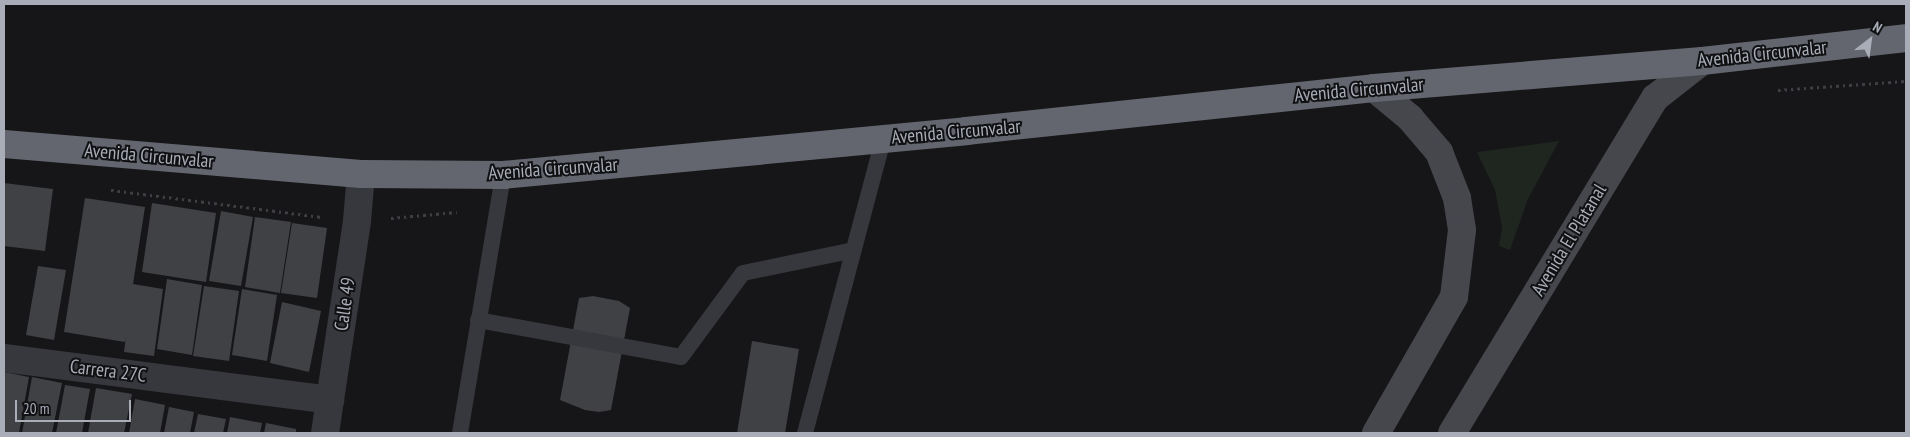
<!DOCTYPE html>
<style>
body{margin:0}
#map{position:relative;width:1910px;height:437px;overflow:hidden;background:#161618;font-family:"PT Sans Narrow",sans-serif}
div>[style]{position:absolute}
.green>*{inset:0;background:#1e261f}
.building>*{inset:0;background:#404145}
.path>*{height:3px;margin-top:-1.5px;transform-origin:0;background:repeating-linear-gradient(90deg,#3d3f44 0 2.5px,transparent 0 6.5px)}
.lane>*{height:16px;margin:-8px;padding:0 8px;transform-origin:8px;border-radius:8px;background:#37383d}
.street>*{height:28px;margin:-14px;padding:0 14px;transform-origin:14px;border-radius:14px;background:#37383d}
.secondary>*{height:28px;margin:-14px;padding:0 14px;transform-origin:14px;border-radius:14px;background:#45474d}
.highway>*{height:28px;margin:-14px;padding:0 14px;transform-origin:14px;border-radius:14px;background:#63666e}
span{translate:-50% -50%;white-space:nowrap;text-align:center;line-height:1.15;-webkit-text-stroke:4px #111113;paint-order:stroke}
.street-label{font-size:19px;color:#a8adb8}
.frame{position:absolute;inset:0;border:5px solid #a8adb8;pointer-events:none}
.north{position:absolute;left:1845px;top:15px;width:50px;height:50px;-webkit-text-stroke:4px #111113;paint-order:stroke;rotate:30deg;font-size:14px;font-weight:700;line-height:20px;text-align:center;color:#a8adb8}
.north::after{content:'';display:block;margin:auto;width:18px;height:22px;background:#a8adb8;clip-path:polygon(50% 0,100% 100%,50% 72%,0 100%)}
.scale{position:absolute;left:15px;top:400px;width:116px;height:22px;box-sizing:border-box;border:2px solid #a8adb8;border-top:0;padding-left:6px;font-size:15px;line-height:18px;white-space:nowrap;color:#a8adb8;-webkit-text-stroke:4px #111113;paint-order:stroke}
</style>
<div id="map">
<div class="green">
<i style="clip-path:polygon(1559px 141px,1528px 199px,1510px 250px,1499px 246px,1502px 227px,1495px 190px,1477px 152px)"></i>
</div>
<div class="building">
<i style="clip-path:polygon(4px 183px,53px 189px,45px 251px,4px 246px)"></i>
<i style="clip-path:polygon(85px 198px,145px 207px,133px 284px,163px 289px,154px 356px,124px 352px,126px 336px,125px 342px,64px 332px)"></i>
<i style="clip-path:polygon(152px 203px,216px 213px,206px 282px,142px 272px)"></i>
<i style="clip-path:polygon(221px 211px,253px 217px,241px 286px,209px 281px)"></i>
<i style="clip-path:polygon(255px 217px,291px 222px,280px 293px,245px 287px)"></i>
<i style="clip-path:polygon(292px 223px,327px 228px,317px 298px,281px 293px)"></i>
<i style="clip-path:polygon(38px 266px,66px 270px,54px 340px,26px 335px)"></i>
<i style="clip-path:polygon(167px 279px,202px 285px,192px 355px,157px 349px)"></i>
<i style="clip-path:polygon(204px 286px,239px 291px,229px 361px,193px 356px)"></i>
<i style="clip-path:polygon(242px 289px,277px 295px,267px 361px,232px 355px)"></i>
<i style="clip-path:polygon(593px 296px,619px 301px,630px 308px,611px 410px,599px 412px,585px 410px,560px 400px,579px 298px)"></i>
<i style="clip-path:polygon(282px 302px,321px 311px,309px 372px,270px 363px)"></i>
<i style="clip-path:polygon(752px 341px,799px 349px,785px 433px,737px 433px)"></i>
<i style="clip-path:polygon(4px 372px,29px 377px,19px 433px,4px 433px)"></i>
<i style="clip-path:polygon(32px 377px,62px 383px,52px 433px,22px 433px)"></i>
<i style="clip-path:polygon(65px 385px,90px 389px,82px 433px,56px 433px)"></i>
<i style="clip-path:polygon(96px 388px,132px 394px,124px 433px,88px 433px)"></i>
<i style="clip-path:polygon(135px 399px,165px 405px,160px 433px,129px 433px)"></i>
<i style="clip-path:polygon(169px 407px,194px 412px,190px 433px,164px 433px)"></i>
<i style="clip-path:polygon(198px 414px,226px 419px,223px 433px,194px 433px)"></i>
<i style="clip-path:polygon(230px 417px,262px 423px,260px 433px,227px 433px)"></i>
<i style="clip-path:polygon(266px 423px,296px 429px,296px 433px,264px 433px)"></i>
</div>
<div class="path">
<i style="left:1778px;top:90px;width:128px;rotate:-4deg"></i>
<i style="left:111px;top:190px;width:214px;rotate:7.3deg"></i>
<i style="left:391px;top:218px;width:66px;rotate:-5.2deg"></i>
</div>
<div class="lane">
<i style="left:478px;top:320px;width:206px;rotate:10.3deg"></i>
<i style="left:681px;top:357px;width:104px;rotate:-53.6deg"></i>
<i style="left:743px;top:273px;width:113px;rotate:-11.7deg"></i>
<i style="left:460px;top:433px;width:262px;rotate:-80.5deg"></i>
<i style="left:805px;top:433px;width:304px;rotate:-75.1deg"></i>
</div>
<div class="street">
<i style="left:4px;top:358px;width:329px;rotate:7.3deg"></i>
<i style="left:325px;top:433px;width:214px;rotate:-81.4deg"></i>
<i style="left:357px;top:221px;width:47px;rotate:-85.1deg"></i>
</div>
<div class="secondary">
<i style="left:1374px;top:88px;width:47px;rotate:39.8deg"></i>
<i style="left:1410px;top:118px;width:45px;rotate:49.5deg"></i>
<i style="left:1439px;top:152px;width:49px;rotate:68.6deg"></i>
<i style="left:1457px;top:198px;width:32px;rotate:81deg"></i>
<i style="left:1462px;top:230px;width:67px;rotate:96.8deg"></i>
<i style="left:1454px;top:297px;width:157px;rotate:119.8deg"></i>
<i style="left:1452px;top:433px;width:392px;rotate:-58.8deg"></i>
<i style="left:1655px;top:98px;width:60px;rotate:-38.2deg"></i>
</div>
<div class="highway">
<i style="left:4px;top:144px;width:358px;rotate:4.8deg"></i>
<i style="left:361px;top:174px;width:142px;rotate:0.4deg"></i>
<i style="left:503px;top:175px;width:465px;rotate:-5.4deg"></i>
<i style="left:966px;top:131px;width:410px;rotate:-6deg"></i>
<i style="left:1374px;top:88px;width:329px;rotate:-4.7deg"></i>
<i style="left:1702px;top:61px;width:205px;rotate:-6.4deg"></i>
</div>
<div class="street-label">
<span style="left:1762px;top:54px;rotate:-6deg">Avenida Circunvalar</span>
<span style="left:1359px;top:90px;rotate:-5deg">Avenida Circunvalar</span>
<span style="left:956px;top:132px;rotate:-5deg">Avenida Circunvalar</span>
<span style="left:149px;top:156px;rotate:5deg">Avenida Circunvalar</span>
<span style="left:553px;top:169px;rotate:-4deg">Avenida Circunvalar</span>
<span style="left:1569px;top:240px;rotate:-59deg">Avenida El Platanal</span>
<span style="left:345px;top:304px;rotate:-82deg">Calle 49</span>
<span style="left:108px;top:371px;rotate:7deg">Carrera 27C</span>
</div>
<div class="frame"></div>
<div class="north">N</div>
<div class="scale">20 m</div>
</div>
